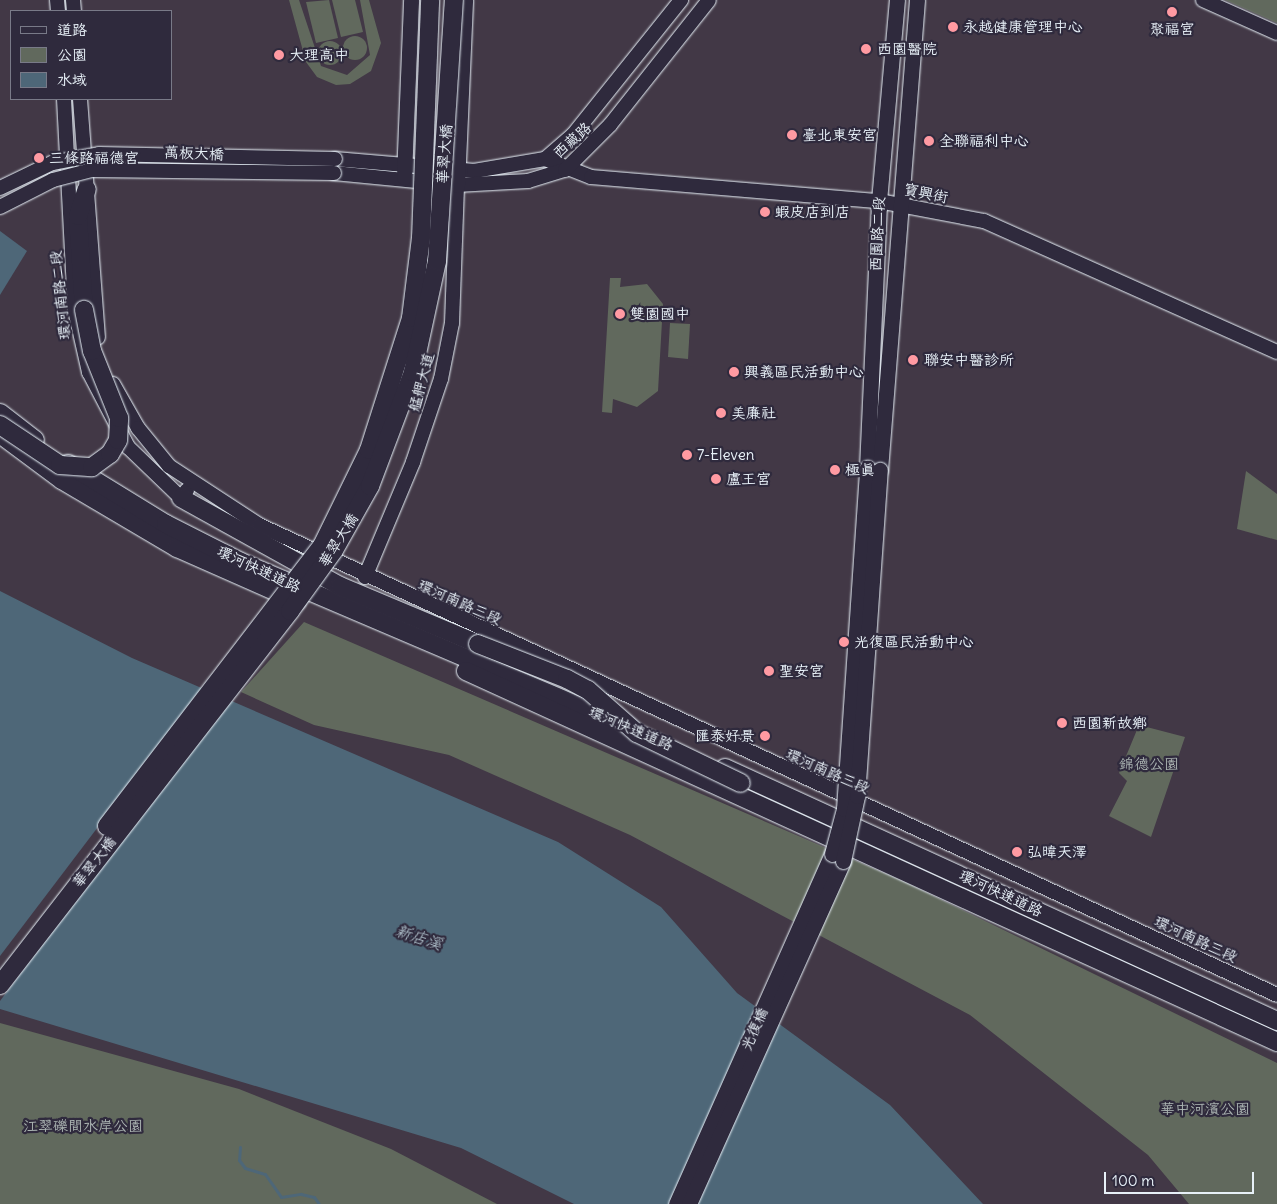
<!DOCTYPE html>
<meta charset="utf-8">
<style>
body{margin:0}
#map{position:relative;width:1277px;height:1204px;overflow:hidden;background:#423846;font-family:Delius,"LXGW WenKai TC",sans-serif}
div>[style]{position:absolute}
.green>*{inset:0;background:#61695d}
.round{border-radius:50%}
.water>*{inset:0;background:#4e6778}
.pier>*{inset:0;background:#423846}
.stream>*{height:3px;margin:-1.5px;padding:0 1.5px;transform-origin:1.5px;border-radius:1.5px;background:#4e6778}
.roads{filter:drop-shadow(0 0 1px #e8f1f8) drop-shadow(0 0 1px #e8f1f8)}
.tertiary>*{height:14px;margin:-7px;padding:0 7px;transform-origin:7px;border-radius:7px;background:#2f2a3d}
.secondary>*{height:15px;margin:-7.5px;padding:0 7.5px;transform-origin:7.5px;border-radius:7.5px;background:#2f2a3d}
.trunk>*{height:18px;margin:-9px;padding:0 9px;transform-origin:9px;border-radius:9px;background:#2f2a3d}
.bridges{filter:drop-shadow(0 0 1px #e8f1f8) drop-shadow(0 0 1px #e8f1f8)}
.tertiary-bridge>*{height:14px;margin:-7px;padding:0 7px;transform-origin:7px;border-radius:7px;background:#2f2a3d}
.secondary-bridge>*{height:15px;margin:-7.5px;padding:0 7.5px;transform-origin:7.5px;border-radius:7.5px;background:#2f2a3d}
.trunk-bridge>*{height:18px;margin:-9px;padding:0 9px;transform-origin:9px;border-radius:9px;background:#2f2a3d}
.dots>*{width:14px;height:14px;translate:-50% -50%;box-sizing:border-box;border:2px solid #2f2a3d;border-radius:50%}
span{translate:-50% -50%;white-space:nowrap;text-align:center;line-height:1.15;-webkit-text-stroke:4.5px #2f2a3d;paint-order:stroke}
.poi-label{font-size:15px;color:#e8f1f8}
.left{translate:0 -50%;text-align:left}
.right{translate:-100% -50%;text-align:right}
.street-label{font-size:15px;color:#e8f1f8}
.park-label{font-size:15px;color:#abb4b2}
.water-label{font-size:16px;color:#aabac5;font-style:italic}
.legend{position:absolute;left:10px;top:10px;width:162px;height:90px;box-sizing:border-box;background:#2f2a3d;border:1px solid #797a88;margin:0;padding:6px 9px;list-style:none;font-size:15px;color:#e8f1f8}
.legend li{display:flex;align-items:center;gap:10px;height:25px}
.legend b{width:25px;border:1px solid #797a88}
.scale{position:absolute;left:1104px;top:1172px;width:150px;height:22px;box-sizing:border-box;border:2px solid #e8f1f8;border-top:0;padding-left:6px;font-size:15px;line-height:18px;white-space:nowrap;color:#e8f1f8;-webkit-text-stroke:4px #2f2a3d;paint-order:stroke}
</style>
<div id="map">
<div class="green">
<i style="clip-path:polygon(289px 0,299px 0,321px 66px,347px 75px,370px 55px,360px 0,369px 0,381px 43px,371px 71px,350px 84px,336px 85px,317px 77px,306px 62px)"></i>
<i style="clip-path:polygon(329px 0,338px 38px,316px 43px,306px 2px)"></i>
<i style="clip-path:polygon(332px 0,355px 0,363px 32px,341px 37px)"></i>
<i style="clip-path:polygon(1225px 0,1277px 0,1277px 23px)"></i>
<i class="round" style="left:343px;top:36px;width:24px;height:24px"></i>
<i class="round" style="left:318px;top:41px;width:24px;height:24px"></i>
<i style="clip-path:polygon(610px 278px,621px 278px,620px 287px,647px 284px,663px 304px,658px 391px,637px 407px,613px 399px,612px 413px,602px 412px)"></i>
<i style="clip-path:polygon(670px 323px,690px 324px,688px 359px,668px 357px)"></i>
<i style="clip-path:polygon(1246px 471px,1277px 494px,1277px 540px,1237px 529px)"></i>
<i style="clip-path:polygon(304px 622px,905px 882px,1277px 1063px,1277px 1204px,1189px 1204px,1148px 1155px,970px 1015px,630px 835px,449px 755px,314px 725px,241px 692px)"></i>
<i style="clip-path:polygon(1139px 725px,1185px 737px,1151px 837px,1109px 816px,1127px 781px,1119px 773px)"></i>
<i style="clip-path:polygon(0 1023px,239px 1089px,391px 1149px,497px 1204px,0 1204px)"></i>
</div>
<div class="water">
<i style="clip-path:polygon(0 231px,27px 251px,0 295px)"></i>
<i style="clip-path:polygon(0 591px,132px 658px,558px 842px,661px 907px,737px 993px,890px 1105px,983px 1204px,574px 1204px,461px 1148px,0 1009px)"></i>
</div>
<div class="pier">
<i style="clip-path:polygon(205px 686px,229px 696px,0 1001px,0 956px)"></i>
</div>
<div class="stream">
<i style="left:240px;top:1147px;width:13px;rotate:94deg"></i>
<i style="left:239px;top:1160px;width:10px;rotate:53deg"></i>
<i style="left:245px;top:1168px;width:21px;rotate:17deg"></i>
<i style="left:265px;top:1174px;width:28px;rotate:55deg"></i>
<i style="left:281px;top:1197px;width:20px;rotate:-9deg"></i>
<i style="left:301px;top:1194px;width:13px;rotate:13deg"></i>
<i style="left:314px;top:1197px;width:9px;rotate:54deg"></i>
</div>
<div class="roads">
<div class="tertiary">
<i style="left:57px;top:0;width:11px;rotate:85deg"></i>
<i style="left:73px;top:0;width:11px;rotate:85deg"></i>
<i style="left:1203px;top:0;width:81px;rotate:24deg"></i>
<i style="left:64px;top:99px;width:211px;rotate:87deg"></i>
<i style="left:75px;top:310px;width:64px;rotate:77.3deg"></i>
<i style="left:89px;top:372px;width:85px;rotate:62.5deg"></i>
<i style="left:128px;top:447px;width:74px;rotate:43.9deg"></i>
<i style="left:181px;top:498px;width:10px;rotate:-53deg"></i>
<i style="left:80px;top:99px;width:239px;rotate:85.7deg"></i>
<i style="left:335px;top:159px;width:140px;rotate:4.9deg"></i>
<i style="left:474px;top:171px;width:72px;rotate:-9.6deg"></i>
<i style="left:545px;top:159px;width:37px;rotate:-41deg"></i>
<i style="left:573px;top:135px;width:173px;rotate:-51.3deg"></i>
<i style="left:545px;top:159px;width:49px;rotate:21.4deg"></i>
<i style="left:591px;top:177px;width:289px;rotate:4.8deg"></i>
<i style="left:879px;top:201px;width:107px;rotate:10.8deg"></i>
<i style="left:984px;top:221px;width:321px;rotate:24.1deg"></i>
<i style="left:334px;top:173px;width:124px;rotate:5.6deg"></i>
<i style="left:457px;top:185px;width:71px;rotate:-3.2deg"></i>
<i style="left:528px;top:181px;width:39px;rotate:-17deg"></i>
<i style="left:565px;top:170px;width:64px;rotate:-45deg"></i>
<i style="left:610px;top:125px;width:159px;rotate:-51.6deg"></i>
<i style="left:113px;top:384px;width:51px;rotate:60.4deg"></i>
<i style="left:138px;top:428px;width:49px;rotate:50.8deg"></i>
<i style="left:169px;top:466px;width:108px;rotate:33.2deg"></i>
<i style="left:259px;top:525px;width:1121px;rotate:24.78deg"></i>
<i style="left:365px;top:577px;width:125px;rotate:-67.3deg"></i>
<i style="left:413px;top:462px;width:88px;rotate:-71.4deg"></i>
<i style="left:441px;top:379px;width:57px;rotate:-78.9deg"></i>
<i style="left:452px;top:323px;width:138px;rotate:-87.9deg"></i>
</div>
<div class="secondary">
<i style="left:404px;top:177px;width:177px;rotate:-87.7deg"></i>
<i style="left:457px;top:185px;width:185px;rotate:-87.5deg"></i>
<i style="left:867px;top:468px;width:267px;rotate:-87.4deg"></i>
<i style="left:879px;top:201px;width:202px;rotate:-84.9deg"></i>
<i style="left:880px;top:470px;width:471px;rotate:-85.5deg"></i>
<i style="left:676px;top:1204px;width:383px;rotate:-66deg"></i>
<i style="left:689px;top:1204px;width:376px;rotate:-65.8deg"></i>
</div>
<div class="trunk">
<i style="left:84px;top:310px;width:94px;rotate:-93.7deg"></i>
<i style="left:78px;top:216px;width:28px;rotate:-72deg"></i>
<i style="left:0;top:413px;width:44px;rotate:37.6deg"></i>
<i style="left:0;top:434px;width:77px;rotate:36.6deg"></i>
<i style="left:62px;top:480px;width:134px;rotate:30.6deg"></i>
<i style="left:177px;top:548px;width:131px;rotate:23.8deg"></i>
<i style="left:68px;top:464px;width:115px;rotate:31.5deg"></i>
<i style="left:166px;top:524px;width:84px;rotate:26.9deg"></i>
<i style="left:241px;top:562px;width:421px;rotate:23.1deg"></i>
<i style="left:181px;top:498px;width:182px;rotate:29deg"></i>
<i style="left:340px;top:586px;width:150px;rotate:22.8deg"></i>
<i style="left:466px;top:671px;width:892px;rotate:24.58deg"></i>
<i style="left:725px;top:768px;width:607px;rotate:24.62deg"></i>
</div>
</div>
<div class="bridges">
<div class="tertiary-bridge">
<i style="left:0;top:188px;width:58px;rotate:-25.7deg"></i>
<i style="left:52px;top:163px;width:48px;rotate:-10.8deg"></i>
<i style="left:99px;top:154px;width:236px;rotate:1.2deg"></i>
<i style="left:0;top:207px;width:59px;rotate:-27deg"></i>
<i style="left:53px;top:180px;width:40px;rotate:-14.4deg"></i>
<i style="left:92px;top:170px;width:242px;rotate:0.7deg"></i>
</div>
<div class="secondary-bridge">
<i style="left:832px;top:854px;width:47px;rotate:-75.1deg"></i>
<i style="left:844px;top:809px;width:342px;rotate:-86.1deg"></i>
<i style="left:843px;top:861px;width:66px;rotate:-77.8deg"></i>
<i style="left:857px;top:796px;width:327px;rotate:-86deg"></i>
</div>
<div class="trunk-bridge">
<i style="left:0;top:425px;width:72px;rotate:33.7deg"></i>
<i style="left:60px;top:465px;width:32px;rotate:4deg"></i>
<i style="left:92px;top:467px;width:22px;rotate:-36deg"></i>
<i style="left:110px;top:454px;width:16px;rotate:-60deg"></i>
<i style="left:118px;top:440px;width:22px;rotate:-87deg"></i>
<i style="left:119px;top:418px;width:72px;rotate:-111.9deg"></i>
<i style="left:92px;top:351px;width:42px;rotate:-101deg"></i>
<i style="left:478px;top:644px;width:96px;rotate:21.5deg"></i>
<i style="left:567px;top:679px;width:24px;rotate:28deg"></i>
<i style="left:588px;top:690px;width:65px;rotate:41.3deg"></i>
<i style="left:637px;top:733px;width:115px;rotate:25.7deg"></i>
<i style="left:107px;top:826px;width:353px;rotate:-52.5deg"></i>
<i style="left:322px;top:546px;width:107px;rotate:-63.9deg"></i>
<i style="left:369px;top:450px;width:139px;rotate:-72.3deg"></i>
<i style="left:411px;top:318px;width:81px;rotate:-82.9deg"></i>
<i style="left:421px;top:238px;width:238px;rotate:-87.8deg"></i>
<i style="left:0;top:985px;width:473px;rotate:-52.2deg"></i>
<i style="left:290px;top:611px;width:75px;rotate:-54.2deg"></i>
<i style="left:334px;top:550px;width:73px;rotate:-60.6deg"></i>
<i style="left:370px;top:486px;width:122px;rotate:-69.3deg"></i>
<i style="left:413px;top:372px;width:114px;rotate:-77.8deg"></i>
<i style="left:437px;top:261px;width:262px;rotate:-86.3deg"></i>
</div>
</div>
<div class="dots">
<i style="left:1172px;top:12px;background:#ff9aa2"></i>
<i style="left:953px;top:27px;background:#ff9aa2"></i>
<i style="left:866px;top:49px;background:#ff9aa2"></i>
<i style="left:279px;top:55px;background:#ff9aa2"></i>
<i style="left:792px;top:135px;background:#ff9aa2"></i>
<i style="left:929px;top:141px;background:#ff9aa2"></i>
<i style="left:39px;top:158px;background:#ff9aa2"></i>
<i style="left:765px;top:212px;background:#ff9aa2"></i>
<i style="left:620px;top:314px;background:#ff9aa2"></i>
<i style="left:913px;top:360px;background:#ff9aa2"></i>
<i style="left:734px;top:372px;background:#ff9aa2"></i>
<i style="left:721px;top:413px;background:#ff9aa2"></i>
<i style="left:687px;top:455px;background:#ff9aa2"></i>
<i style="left:835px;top:470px;background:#ff9aa2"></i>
<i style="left:716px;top:479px;background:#ff9aa2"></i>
<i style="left:844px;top:642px;background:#ff9aa2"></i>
<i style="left:769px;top:671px;background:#ff9aa2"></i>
<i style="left:1062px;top:723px;background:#ff9aa2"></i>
<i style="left:765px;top:736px;background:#ff9aa2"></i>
<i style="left:1017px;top:852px;background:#ff9aa2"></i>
</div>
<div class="poi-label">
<span class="left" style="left:963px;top:27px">永越健康管理中心</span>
<span style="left:1172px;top:29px">聚福宮</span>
<span class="left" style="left:877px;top:49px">西園醫院</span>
<span class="left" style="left:289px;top:55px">大理高中</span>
<span class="left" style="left:802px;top:135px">臺北東安宮</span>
<span class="left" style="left:939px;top:141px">全聯福利中心</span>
<span class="left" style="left:49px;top:158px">三條路福德宮</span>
<span class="left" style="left:775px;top:212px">蝦皮店到店</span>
<span class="left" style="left:630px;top:314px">雙園國中</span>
<span class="left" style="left:924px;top:360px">聯安中醫診所</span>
<span class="left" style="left:744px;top:372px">興義區民活動中心</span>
<span class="left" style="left:731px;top:413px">美廉社</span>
<span class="left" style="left:697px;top:455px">7-Eleven</span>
<span class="left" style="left:845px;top:470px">極真</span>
<span class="left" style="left:726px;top:479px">盧王宮</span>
<span class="left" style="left:854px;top:642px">光復區民活動中心</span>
<span class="left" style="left:779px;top:671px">聖安宮</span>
<span class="left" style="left:1072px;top:723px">西園新故鄉</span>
<span class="right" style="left:755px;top:736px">匯泰好景</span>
<span class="left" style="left:1027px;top:852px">弘暐天澤</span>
</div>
<div class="street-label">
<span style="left:572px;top:140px;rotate:-42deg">西藏路</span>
<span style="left:194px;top:153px;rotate:2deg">萬板大橋</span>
<span style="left:444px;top:154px;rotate:-86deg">華翠大橋</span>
<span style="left:926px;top:193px;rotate:11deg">寶興街</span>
<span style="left:877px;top:234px;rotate:-87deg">西園路二段</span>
<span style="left:60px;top:295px;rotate:-96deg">環河南路二段</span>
<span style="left:421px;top:382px;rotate:-75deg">艋舺大道</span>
<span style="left:338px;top:540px;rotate:-58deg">華翠大橋</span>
<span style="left:259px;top:569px;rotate:25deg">環河快速道路</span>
<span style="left:460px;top:602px;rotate:24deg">環河南路三段</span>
<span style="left:631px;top:728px;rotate:23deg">環河快速道路</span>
<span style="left:828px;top:771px;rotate:24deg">環河南路三段</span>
<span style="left:94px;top:862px;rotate:-52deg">華翠大橋</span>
<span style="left:1001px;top:893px;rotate:25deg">環河快速道路</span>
<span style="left:1196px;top:939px;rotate:25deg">環河南路三段</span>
<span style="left:754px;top:1029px;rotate:-66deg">光復橋</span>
</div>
<div class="park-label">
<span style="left:1149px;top:764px">錦德公園</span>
<span style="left:1205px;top:1109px">華中河濱公園</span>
<span style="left:83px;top:1126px">江翠礫間水岸公園</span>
</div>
<div class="water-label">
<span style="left:419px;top:937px;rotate:18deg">新店溪</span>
</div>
<ul class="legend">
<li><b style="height:6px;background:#2f2a3d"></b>道路</li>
<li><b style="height:14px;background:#61695d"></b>公園</li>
<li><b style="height:14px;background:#4e6778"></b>水域</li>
</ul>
<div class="scale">100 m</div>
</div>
